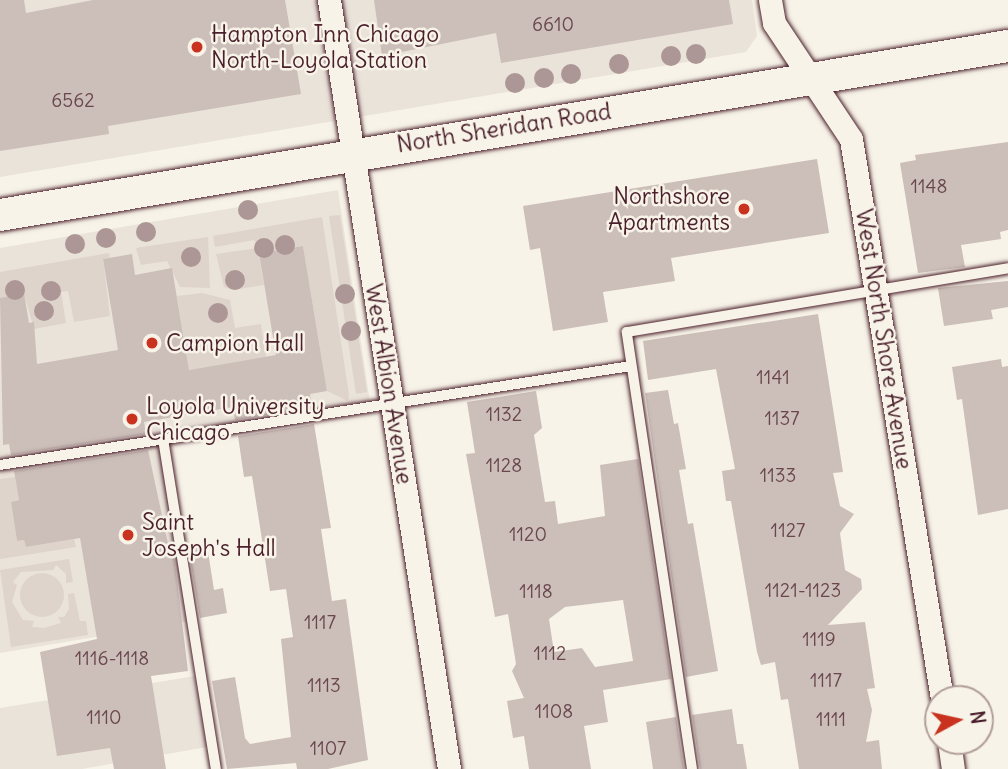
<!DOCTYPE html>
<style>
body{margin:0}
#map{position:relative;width:1008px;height:769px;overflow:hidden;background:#f7f3e8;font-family:Delius,sans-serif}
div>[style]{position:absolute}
.built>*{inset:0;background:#eae3da}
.green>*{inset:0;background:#ded4cc}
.round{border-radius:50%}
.building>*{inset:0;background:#ccbfb9}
.roads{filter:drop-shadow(0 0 2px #4a1f2b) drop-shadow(0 0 2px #4a1f2b)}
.lane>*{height:10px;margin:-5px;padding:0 5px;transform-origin:5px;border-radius:5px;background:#f7f3e8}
.street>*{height:23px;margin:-11.5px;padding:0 11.5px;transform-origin:11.5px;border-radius:11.5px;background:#f7f3e8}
.secondary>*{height:32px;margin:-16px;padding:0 16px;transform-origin:16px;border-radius:16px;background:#f7f3e8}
.trees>*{width:20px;height:20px;margin:-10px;border-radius:50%;background:#ac9796}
.dots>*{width:19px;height:19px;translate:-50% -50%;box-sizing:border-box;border:4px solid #f7f3e8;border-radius:50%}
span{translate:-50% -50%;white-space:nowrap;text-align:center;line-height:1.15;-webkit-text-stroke:5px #f7f3e8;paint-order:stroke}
.number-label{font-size:19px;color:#6a474e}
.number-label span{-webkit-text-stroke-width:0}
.poi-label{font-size:23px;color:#4a1f2b}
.left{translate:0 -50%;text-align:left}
.right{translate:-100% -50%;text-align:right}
.street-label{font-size:23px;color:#4a1f2b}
.north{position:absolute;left:924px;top:685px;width:70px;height:70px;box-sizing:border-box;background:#f7f3e8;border:2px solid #b29e9c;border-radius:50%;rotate:82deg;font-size:19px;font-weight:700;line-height:28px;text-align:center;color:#4a1f2b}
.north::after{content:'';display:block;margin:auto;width:24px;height:32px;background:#c8321e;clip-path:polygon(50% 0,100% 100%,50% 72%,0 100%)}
</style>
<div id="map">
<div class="built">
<i style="clip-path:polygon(0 0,752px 0,757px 36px,746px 52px,0 177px)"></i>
<i style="clip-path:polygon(338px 190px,370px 402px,159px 436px,190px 621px,0 653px,0 248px)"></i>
<i style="clip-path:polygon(195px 676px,207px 747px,82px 769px,0 769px,0 708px)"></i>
</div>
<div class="green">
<i style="clip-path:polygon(340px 215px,367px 392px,356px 394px,329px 216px)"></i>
<i style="clip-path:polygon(322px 217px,349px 395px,348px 401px,327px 391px,303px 246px,261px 253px,254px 240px,215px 247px,213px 236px)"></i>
<i style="clip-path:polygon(208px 237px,210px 288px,180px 287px,167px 261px,141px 265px,136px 248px)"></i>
<i style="clip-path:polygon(258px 248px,264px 285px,233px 290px,224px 287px,216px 254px)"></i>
<i style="clip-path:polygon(109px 253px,110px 257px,103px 259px,110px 316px,74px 322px,68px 291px,61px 292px,66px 323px,34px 329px,24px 294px,0 298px,0 272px)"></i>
<i style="clip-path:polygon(202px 293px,230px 300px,235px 328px,261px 324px,266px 357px,189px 370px,177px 296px)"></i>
<i style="clip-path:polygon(15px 477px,19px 500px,11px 502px,17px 541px,24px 540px,26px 547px,74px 539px,76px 547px,0 559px,0 479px)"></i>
<i style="clip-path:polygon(69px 559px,73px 582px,66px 583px,66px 574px,56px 565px,53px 570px,21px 572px,13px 582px,17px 585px,12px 602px,23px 620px,34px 621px,32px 627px,44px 628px,61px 623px,58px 617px,64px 617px,69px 609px,68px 594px,74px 593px,80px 621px,86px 621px,88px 635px,11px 647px,0 570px)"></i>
<i class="round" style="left:20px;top:573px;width:44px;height:44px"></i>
</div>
<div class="building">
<i style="clip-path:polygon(0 0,24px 0,26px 13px,93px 0,285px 0,301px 94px,108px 126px,109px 134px,0 151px)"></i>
<i style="clip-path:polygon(374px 0,729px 0,733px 24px,501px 63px,496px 33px,382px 56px)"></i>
<i style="clip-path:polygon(1008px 142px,1008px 230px,1000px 232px,1001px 239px,961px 245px,965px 267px,918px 273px,900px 163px,916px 160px,915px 155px)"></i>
<i style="clip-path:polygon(817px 159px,829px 233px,671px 258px,675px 281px,603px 292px,608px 322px,553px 331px,540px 248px,530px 250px,523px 206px)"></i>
<i style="clip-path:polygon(303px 246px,327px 391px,310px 394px,312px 408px,235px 420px,233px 407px,144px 422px,146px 434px,11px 455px,9px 444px,3px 445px,0 298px,24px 293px,29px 323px,34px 322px,37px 364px,118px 350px,103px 259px,132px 254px,135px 275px,172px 268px,189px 370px,276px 355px,259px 253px)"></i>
<i style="clip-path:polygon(1008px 281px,1008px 307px,991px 310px,993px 319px,944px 326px,938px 288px)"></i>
<i style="clip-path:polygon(818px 314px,843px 472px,833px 473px,840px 506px,854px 514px,840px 533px,845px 570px,861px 579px,862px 589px,828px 625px,865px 622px,875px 688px,867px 689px,872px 710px,866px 742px,879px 740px,882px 769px,799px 769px,788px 699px,781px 700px,775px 662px,761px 665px,757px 652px,731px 501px,726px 501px,722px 471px,735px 469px,716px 369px,648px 380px,643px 341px)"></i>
<i style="clip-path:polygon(1001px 359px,1002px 367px,1008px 366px,1008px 509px,978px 515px,962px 399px,957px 400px,952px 367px)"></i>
<i style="clip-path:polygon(668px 390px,674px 424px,678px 423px,686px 469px,679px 470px,688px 524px,693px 523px,718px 671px,686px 677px,645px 393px)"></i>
<i style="clip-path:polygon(evenodd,536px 391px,542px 428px,534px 435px,545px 502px,555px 501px,558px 524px,605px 516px,600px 465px,638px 459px,671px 679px,603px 690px,608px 722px,584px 726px,591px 769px,529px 769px,524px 736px,513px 738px,507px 701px,524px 698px,512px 671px,516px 664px,508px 614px,495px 617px,466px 454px,475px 453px,467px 402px,536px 391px,623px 600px,633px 661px,595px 667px,582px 648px,554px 652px,549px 619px,565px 607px,623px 600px)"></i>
<i style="clip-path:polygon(314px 424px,331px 528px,321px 529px,332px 601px,346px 599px,368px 760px,328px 769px,297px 769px,296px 763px,227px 769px,212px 681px,235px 677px,245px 738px,250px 744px,291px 737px,281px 639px,293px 637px,286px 589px,270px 591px,252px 476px,244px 477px,238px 436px)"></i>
<i style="clip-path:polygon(148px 450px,169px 548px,173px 548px,188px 671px,151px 676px,166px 769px,114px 769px,110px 748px,57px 756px,40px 652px,97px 639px,80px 538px,26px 547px,24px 540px,17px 541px,11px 502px,19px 500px,14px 471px)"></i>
<i style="clip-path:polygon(207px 545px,214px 590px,223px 588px,227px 613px,200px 618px,188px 547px)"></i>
<i style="clip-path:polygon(732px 709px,737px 744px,743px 744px,747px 769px,700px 769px,692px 715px)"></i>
<i style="clip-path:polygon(676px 717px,684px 769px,653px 769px,646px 722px)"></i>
</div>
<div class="roads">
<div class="lane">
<i style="left:163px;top:439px;width:334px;rotate:80.9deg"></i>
<i style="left:0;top:465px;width:639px;rotate:-8.92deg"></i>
<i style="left:692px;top:769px;width:442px;rotate:-98.5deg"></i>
<i style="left:627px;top:332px;width:386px;rotate:-9.5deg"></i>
</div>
<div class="street">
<i style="left:329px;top:0;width:778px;rotate:81.13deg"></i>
<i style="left:770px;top:0;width:23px;rotate:80deg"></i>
<i style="left:774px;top:23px;width:139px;rotate:56.4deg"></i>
<i style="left:851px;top:139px;width:567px;rotate:80.77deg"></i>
<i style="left:949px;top:741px;width:28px;rotate:82deg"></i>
</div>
<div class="secondary">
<i style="left:0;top:215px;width:1022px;rotate:-9.52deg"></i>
</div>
</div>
<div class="trees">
<i style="left:696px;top:54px"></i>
<i style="left:671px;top:56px"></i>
<i style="left:619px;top:64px"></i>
<i style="left:571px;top:74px"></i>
<i style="left:544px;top:78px"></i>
<i style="left:515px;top:83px"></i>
<i style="left:248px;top:210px"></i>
<i style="left:146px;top:232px"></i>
<i style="left:106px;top:238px"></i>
<i style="left:75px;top:244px"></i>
<i style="left:285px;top:245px"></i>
<i style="left:264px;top:248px"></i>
<i style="left:191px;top:257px"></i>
<i style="left:235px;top:280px"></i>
<i style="left:15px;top:290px"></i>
<i style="left:51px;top:291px"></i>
<i style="left:345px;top:294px"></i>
<i style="left:44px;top:311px"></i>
<i style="left:218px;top:313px"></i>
<i style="left:351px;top:331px"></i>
</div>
<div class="dots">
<i style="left:197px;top:47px;background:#c8321e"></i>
<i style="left:744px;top:209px;background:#c8321e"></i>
<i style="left:152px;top:343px;background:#c8321e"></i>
<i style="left:132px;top:419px;background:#c8321e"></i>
<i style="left:128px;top:535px;background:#c8321e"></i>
</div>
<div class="number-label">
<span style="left:553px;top:25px">6610</span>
<span style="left:73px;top:101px">6562</span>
<span style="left:929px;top:187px">1148</span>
<span style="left:773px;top:378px">1141</span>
<span style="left:504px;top:415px">1132</span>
<span style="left:782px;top:419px">1137</span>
<span style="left:504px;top:466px">1128</span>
<span style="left:778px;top:476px">1133</span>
<span style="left:788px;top:531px">1127</span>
<span style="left:528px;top:535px">1120</span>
<span style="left:803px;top:591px">1121-1123</span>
<span style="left:536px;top:592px">1118</span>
<span style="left:320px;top:623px">1117</span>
<span style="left:819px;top:640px">1119</span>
<span style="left:550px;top:654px">1112</span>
<span style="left:112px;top:659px">1116-1118</span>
<span style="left:826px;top:681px">1117</span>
<span style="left:324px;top:686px">1113</span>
<span style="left:554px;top:712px">1108</span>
<span style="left:104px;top:718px">1110</span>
<span style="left:831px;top:720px">1111</span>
<span style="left:328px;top:749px">1107</span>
</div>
<div class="poi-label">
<span class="left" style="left:211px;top:47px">Hampton Inn Chicago<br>North-Loyola Station</span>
<span class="right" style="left:730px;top:209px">Northshore<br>Apartments</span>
<span class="left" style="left:166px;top:343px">Campion Hall</span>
<span class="left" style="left:146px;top:419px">Loyola University<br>Chicago</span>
<span class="left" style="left:142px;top:535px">Saint<br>Joseph's Hall</span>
</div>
<div class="street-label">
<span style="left:504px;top:128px;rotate:-9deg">North Sheridan Road</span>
<span style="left:884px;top:339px;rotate:81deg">West North Shore Avenue</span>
<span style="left:389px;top:384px;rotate:81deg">West Albion Avenue</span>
</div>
<div class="north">N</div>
</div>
